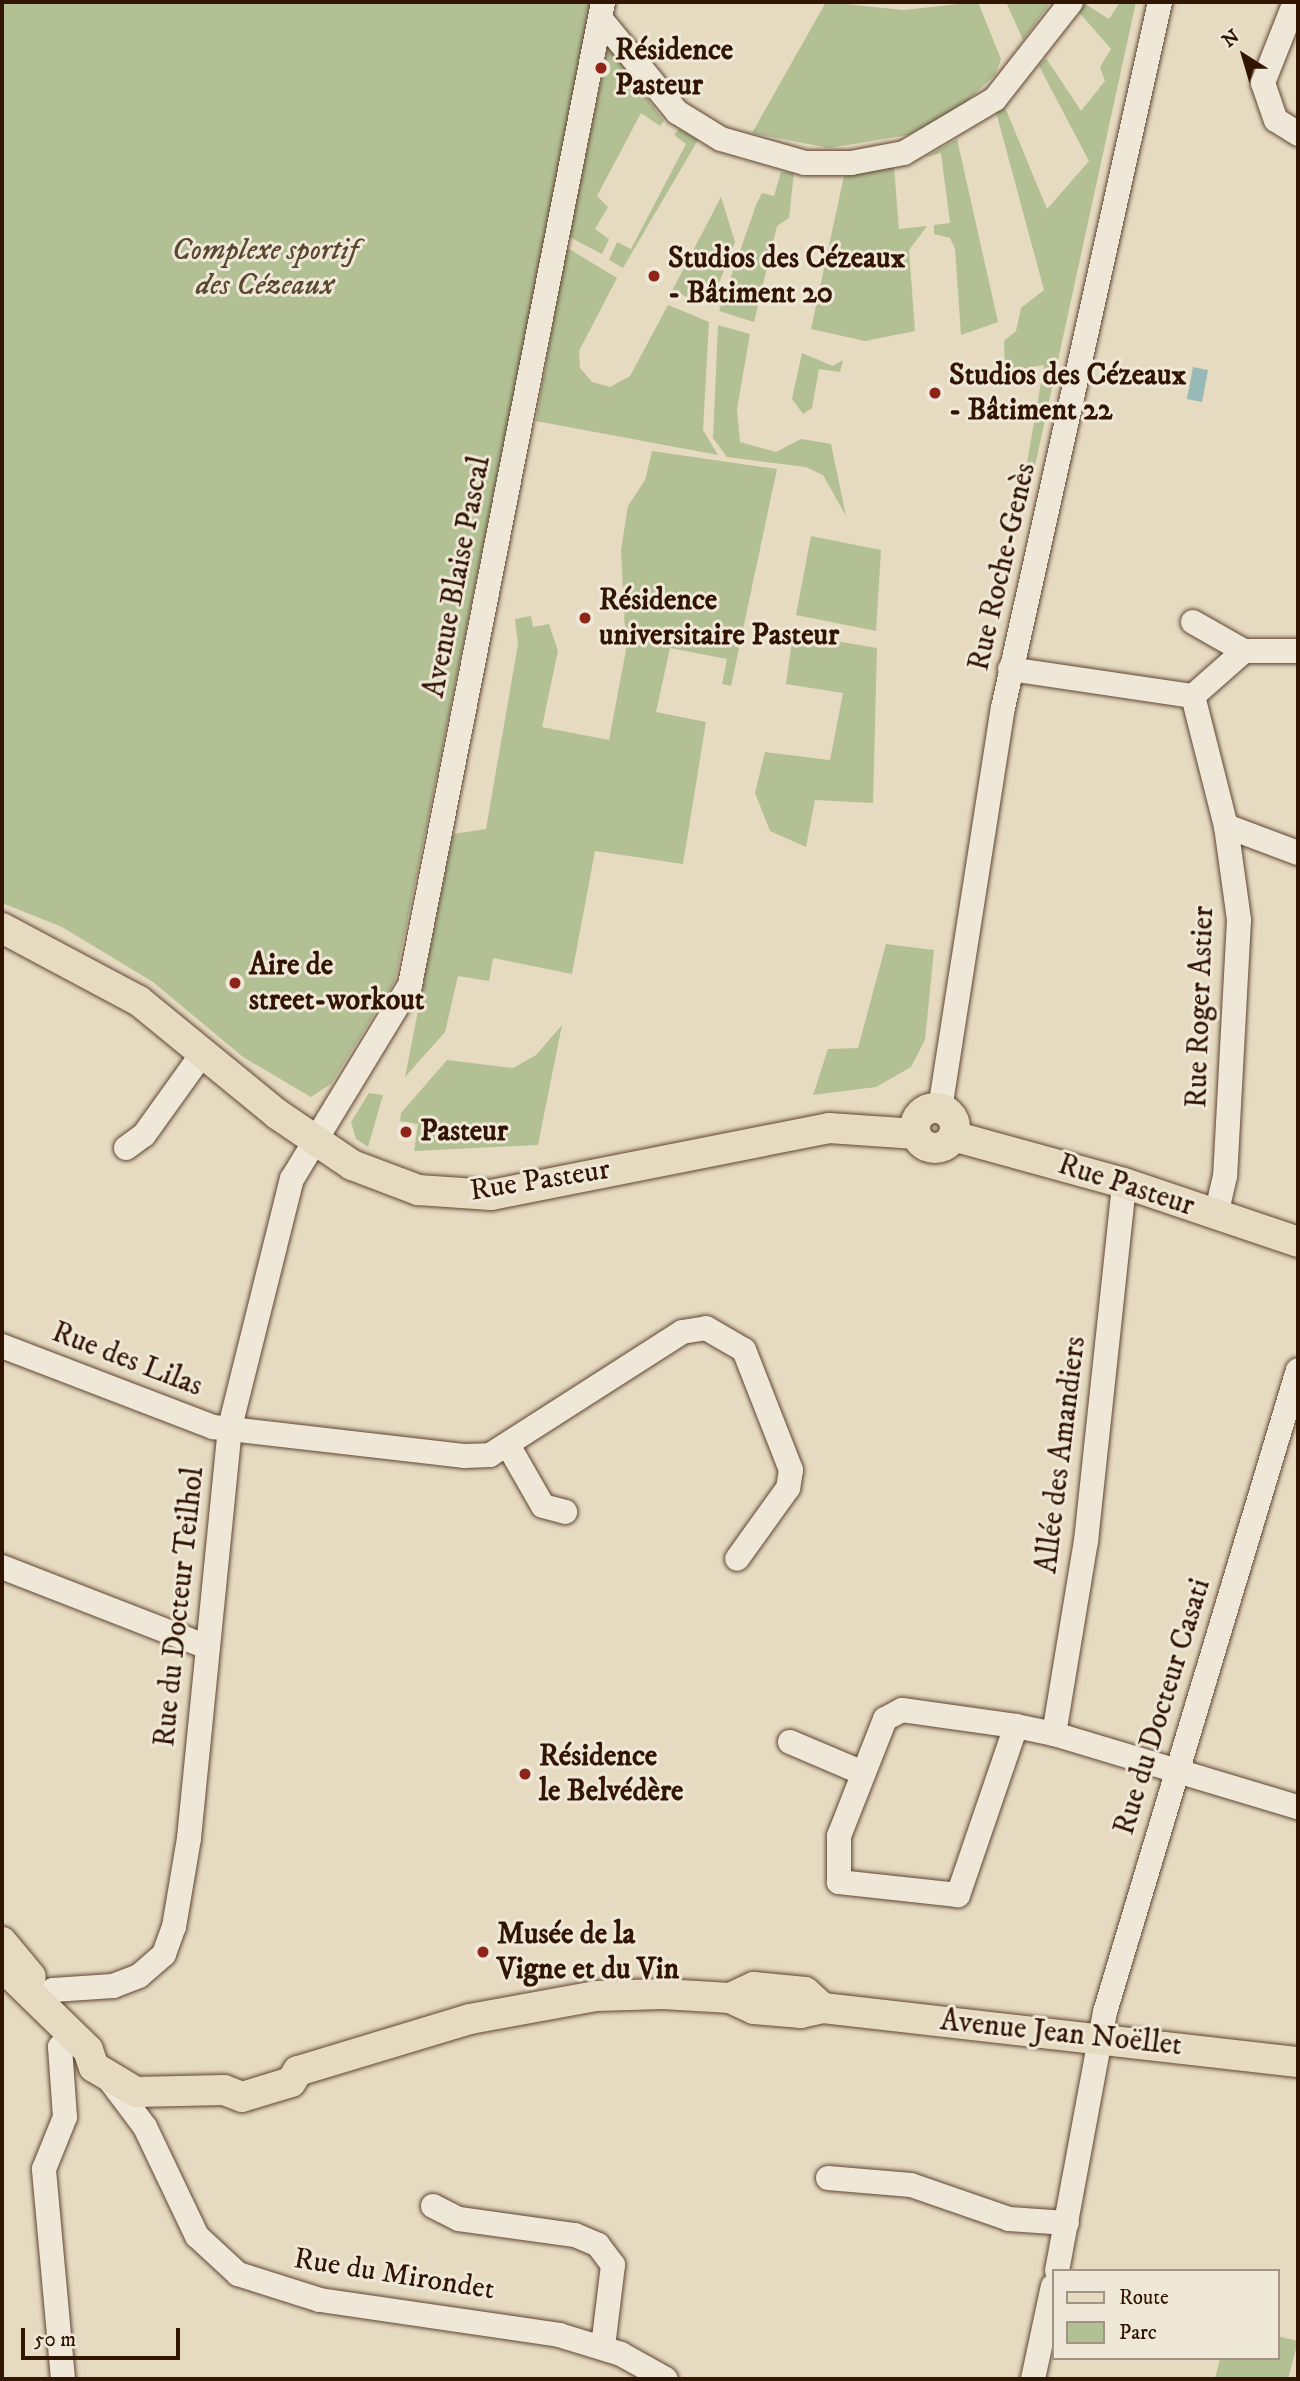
<!DOCTYPE html>
<meta charset="utf-8">
<style>
body{margin:0}
#map{position:relative;width:1300px;height:2381px;overflow:hidden;background:#e6dac1;font-family:"IM FELL DW Pica",serif}
div>[style]{position:absolute}
.green>*{inset:0;background:#b3c094}
.water>*{inset:0;background:#97bab8}
.roads{filter:drop-shadow(0 0 2px #5f4632) drop-shadow(0 0 2px #5f4632)}
.minor>*{height:24px;margin:-12px;padding:0 12px;transform-origin:12px;border-radius:12px;background:#efe7d7}
.major>*{height:30px;margin:-15px;padding:0 15px;transform-origin:15px;border-radius:15px;background:#e6dac1}
.major>.ring{margin:-15px;padding:0;box-sizing:content-box;background:none;border:30px solid #e6dac1;border-radius:50%}
.dots>*{width:19px;height:19px;translate:-50% -50%;box-sizing:border-box;border:4px solid #efe7d7;border-radius:50%}
span{translate:-50% -50%;white-space:nowrap;text-align:center;line-height:1.15;-webkit-text-stroke:6px #efe7d7;paint-order:stroke}
.poi-label{font-size:30px;color:#321402;font-weight:700}
.left{translate:0 -50%;text-align:left}
.park-label{font-size:30px;color:#59482e;font-style:italic}
.street-label{font-size:30px;color:#321402}
.frame{position:absolute;inset:0;border:4px solid #321402;pointer-events:none}
.legend{position:absolute;left:1052px;top:2269px;width:228px;height:91px;box-sizing:border-box;background:#efe7d7;border:2px solid #a39382;margin:0;padding:9px 12px;list-style:none;font-size:21px;color:#321402}
.legend li{display:flex;align-items:center;gap:14px;height:35px}
.legend b{width:35px;border:2px solid #a39382}
.north{position:absolute;left:1209px;top:21px;width:70px;height:70px;-webkit-text-stroke:5px #efe7d7;paint-order:stroke;rotate:323deg;font-size:19px;font-weight:700;line-height:28px;text-align:center;color:#321402}
.north::after{content:'';display:block;margin:auto;width:24px;height:32px;background:#321402;clip-path:polygon(50% 0,100% 100%,50% 72%,0 100%)}
.scale{position:absolute;left:21px;top:2328px;width:159px;height:32px;box-sizing:border-box;border:4px solid #321402;border-top:0;padding-left:9px;font-size:21px;line-height:24px;white-space:nowrap;color:#321402;-webkit-text-stroke:5px #efe7d7;paint-order:stroke}
</style>
<div id="map">
<div class="green">
<i style="clip-path:polygon(2px 2px,593px 2px,395px 981px,331px 1084px,311px 1097px,243px 1057px,153px 982px,62px 927px,2px 903px)"></i>
<i style="clip-path:polygon(826px 2px,903px 10px,978px 2px,1001px 59px,995px 75px,959px 108px,908px 135px,829px 148px,752px 133px)"></i>
<i style="clip-path:polygon(1006px 2px,1051px 2px,1023px 40px)"></i>
<i style="clip-path:polygon(1082px 2px,1109px 19px,1120px 2px,1136px 2px,1028px 498px,1023px 486px,1044px 365px,1005px 372px,1004px 341px,1016px 331px,1021px 308px,1044px 290px,996px 112px,1004px 105px,1047px 209px,1089px 161px,1039px 66px,1046px 58px,1081px 111px,1105px 81px,1100px 67px,1111px 49px,1078px 11px)"></i>
<i style="clip-path:polygon(608px 46px,664px 121px,660px 126px,641px 113px,597px 196px,608px 207px,595px 229px,609px 239px,602px 254px,569px 237px)"></i>
<i style="clip-path:polygon(679px 129px,698px 140px,623px 268px,609px 260px,617px 242px,631px 249px,686px 144px,674px 135px)"></i>
<i style="clip-path:polygon(957px 139px,998px 322px,961px 335px,955px 249px,950px 238px,934px 234px,934px 225px,950px 223px,941px 153px,926px 157px)"></i>
<i style="clip-path:polygon(894px 167px,899px 229px,927px 226px,909px 250px,915px 331px,865px 341px,811px 329px,844px 176px)"></i>
<i style="clip-path:polygon(781px 172px,794px 173px,789px 218px,777px 226px,754px 322px,719px 311px,756px 205px,762px 193px,774px 196px)"></i>
<i style="clip-path:polygon(721px 197px,735px 242px,710px 306px,672px 291px)"></i>
<i style="clip-path:polygon(566px 247px,617px 278px,579px 351px,580px 368px,592px 382px,610px 387px,630px 376px,668px 305px,709px 322px,703px 430px,718px 455px,536px 421px)"></i>
<i style="clip-path:polygon(718px 325px,750px 334px,737px 409px,740px 442px,776px 452px,801px 439px,831px 444px,846px 516px,823px 475px,806px 467px,727px 457px,713px 438px)"></i>
<i style="clip-path:polygon(802px 353px,833px 366px,843px 360px,840px 372px,819px 369px,812px 408px,803px 414px,792px 399px)"></i>
<i style="clip-path:polygon(652px 451px,777px 469px,731px 686px,722px 684px,727px 659px,670px 648px,656px 712px,706px 722px,683px 864px,595px 851px,572px 974px,493px 958px,489px 981px,458px 976px,445px 1032px,405px 1077px,453px 834px,486px 829px,518px 644px,515px 619px,531px 616px,533px 627px,549px 624px,558px 651px,542px 727px,609px 740px,626px 650px,621px 550px,628px 506px,645px 480px)"></i>
<i style="clip-path:polygon(811px 536px,881px 550px,876px 631px,796px 615px)"></i>
<i style="clip-path:polygon(793px 634px,877px 648px,873px 803px,815px 800px,806px 847px,770px 831px,755px 793px,765px 752px,830px 760px,843px 693px,786px 684px)"></i>
<i style="clip-path:polygon(886px 944px,934px 950px,925px 1040px,911px 1067px,876px 1087px,813px 1095px,828px 1049px,858px 1048px)"></i>
<i style="clip-path:polygon(562px 1025px,538px 1145px,414px 1151px,418px 1124px,400px 1121px,401px 1113px,447px 1060px,513px 1068px,536px 1055px)"></i>
<i style="clip-path:polygon(369px 1093px,383px 1095px,368px 1147px,356px 1139px,351px 1122px)"></i>
<i style="clip-path:polygon(1277px 2336px,1298px 2341px,1288px 2379px,1215px 2379px,1220px 2358px,1277px 2358px)"></i>
</div>
<div class="water">
<i style="clip-path:polygon(1193px 367px,1208px 370px,1202px 402px,1187px 399px)"></i>
</div>
<div class="roads">
<div class="minor">
<i style="left:1295px;top:2px;width:87px;rotate:111.6deg"></i>
<i style="left:1263px;top:83px;width:39px;rotate:71deg"></i>
<i style="left:1276px;top:120px;width:26px;rotate:32deg"></i>
<i style="left:600px;top:18px;width:122px;rotate:50.7deg"></i>
<i style="left:677px;top:112px;width:52px;rotate:31.5deg"></i>
<i style="left:721px;top:139px;width:87px;rotate:15.9deg"></i>
<i style="left:805px;top:163px;width:46px"></i>
<i style="left:851px;top:163px;width:54px;rotate:-10.7deg"></i>
<i style="left:904px;top:153px;width:106px;rotate:-30.7deg"></i>
<i style="left:995px;top:99px;width:123px;rotate:-51.9deg"></i>
<i style="left:1193px;top:622px;width:59px;rotate:29.6deg"></i>
<i style="left:1010px;top:669px;width:185px;rotate:8.4deg"></i>
<i style="left:1193px;top:696px;width:134px;rotate:75.8deg"></i>
<i style="left:1226px;top:826px;width:95px;rotate:82.1deg"></i>
<i style="left:1239px;top:920px;width:256px;rotate:93.1deg"></i>
<i style="left:1225px;top:1176px;width:40px;rotate:103deg"></i>
<i style="left:1193px;top:696px;width:68px;rotate:-41.4deg"></i>
<i style="left:1244px;top:651px;width:54px"></i>
<i style="left:1226px;top:826px;width:77px;rotate:20.6deg"></i>
<i style="left:940px;top:1109px;width:406px;rotate:-81.1deg"></i>
<i style="left:1003px;top:708px;width:723px;rotate:-77.46deg"></i>
<i style="left:126px;top:1148px;width:22px;rotate:-36deg"></i>
<i style="left:144px;top:1135px;width:100px;rotate:-54.4deg"></i>
<i style="left:2px;top:1346px;width:226px;rotate:21deg"></i>
<i style="left:213px;top:1427px;width:254px;rotate:6.6deg"></i>
<i style="left:465px;top:1456px;width:25px;rotate:-2deg"></i>
<i style="left:490px;top:1455px;width:228px;rotate:-32.6deg"></i>
<i style="left:682px;top:1332px;width:24px;rotate:-9deg"></i>
<i style="left:706px;top:1328px;width:44px;rotate:30.1deg"></i>
<i style="left:744px;top:1350px;width:129px;rotate:68.6deg"></i>
<i style="left:791px;top:1470px;width:18px;rotate:99deg"></i>
<i style="left:788px;top:1488px;width:87px;rotate:125.7deg"></i>
<i style="left:508px;top:1445px;width:70px;rotate:60.2deg"></i>
<i style="left:543px;top:1506px;width:23px;rotate:15deg"></i>
<i style="left:2px;top:1567px;width:218px;rotate:21.3deg"></i>
<i style="left:1016px;top:1726px;width:179px;rotate:108.9deg"></i>
<i style="left:958px;top:1895px;width:120px;rotate:-173.8deg"></i>
<i style="left:839px;top:1882px;width:46px;rotate:-90deg"></i>
<i style="left:839px;top:1836px;width:126px;rotate:-68.5deg"></i>
<i style="left:885px;top:1719px;width:19px;rotate:-28deg"></i>
<i style="left:902px;top:1710px;width:115px;rotate:8deg"></i>
<i style="left:1016px;top:1726px;width:39px;rotate:12deg"></i>
<i style="left:1054px;top:1734px;width:255px;rotate:16.7deg"></i>
<i style="left:1054px;top:1734px;width:196px;rotate:-80.6deg"></i>
<i style="left:1086px;top:1541px;width:360px;rotate:-83.9deg"></i>
<i style="left:790px;top:1742px;width:79px;rotate:23deg"></i>
<i style="left:44px;top:2003px;width:16px;rotate:-55deg"></i>
<i style="left:53px;top:1990px;width:60px;rotate:-3.8deg"></i>
<i style="left:113px;top:1986px;width:28px;rotate:-21deg"></i>
<i style="left:139px;top:1976px;width:33px;rotate:-41deg"></i>
<i style="left:164px;top:1954px;width:29px;rotate:-70deg"></i>
<i style="left:174px;top:1927px;width:90px;rotate:-80.4deg"></i>
<i style="left:189px;top:1838px;width:413px;rotate:-84.3deg"></i>
<i style="left:230px;top:1427px;width:256px;rotate:-76deg"></i>
<i style="left:292px;top:1179px;width:227px;rotate:-58.7deg"></i>
<i style="left:410px;top:985px;width:1002px;rotate:-78.89deg"></i>
<i style="left:109px;top:2079px;width:60px;rotate:53.1deg"></i>
<i style="left:145px;top:2127px;width:121px;rotate:64.5deg"></i>
<i style="left:197px;top:2236px;width:56px;rotate:42.8deg"></i>
<i style="left:238px;top:2274px;width:86px;rotate:17.6deg"></i>
<i style="left:320px;top:2300px;width:242px;rotate:8.3deg"></i>
<i style="left:559px;top:2335px;width:65px;rotate:17deg"></i>
<i style="left:621px;top:2354px;width:51px;rotate:29.1deg"></i>
<i style="left:828px;top:2178px;width:83px;rotate:4.8deg"></i>
<i style="left:911px;top:2185px;width:104px;rotate:19.1deg"></i>
<i style="left:1009px;top:2219px;width:58px;rotate:3.9deg"></i>
<i style="left:433px;top:2206px;width:29px;rotate:27deg"></i>
<i style="left:459px;top:2219px;width:117px;rotate:7.9deg"></i>
<i style="left:575px;top:2235px;width:25px;rotate:23deg"></i>
<i style="left:598px;top:2245px;width:25px;rotate:53deg"></i>
<i style="left:613px;top:2265px;width:83px;rotate:97deg"></i>
<i style="left:1057px;top:2271px;width:263px;rotate:-79.5deg"></i>
<i style="left:1105px;top:2012px;width:670px;rotate:-73.27deg"></i>
<i style="left:63px;top:2379px;width:211px;rotate:-95.2deg"></i>
<i style="left:44px;top:2169px;width:56px;rotate:-68deg"></i>
<i style="left:65px;top:2117px;width:70px;rotate:-94.1deg"></i>
<i style="left:60px;top:2047px;width:18px;rotate:-47deg"></i>
<i style="left:1033px;top:2379px;width:95px;rotate:-77.9deg"></i>
</div>
<div class="major">
<i style="left:2px;top:928px;width:155px;rotate:28.1deg"></i>
<i style="left:139px;top:1001px;width:178px;rotate:39.3deg"></i>
<i style="left:277px;top:1114px;width:91px;rotate:34.2deg"></i>
<i style="left:352px;top:1165px;width:71px;rotate:20.7deg"></i>
<i style="left:418px;top:1190px;width:73px;rotate:3.9deg"></i>
<i style="left:491px;top:1195px;width:345px;rotate:-11.2deg"></i>
<i style="left:829px;top:1128px;width:87px;rotate:3.9deg"></i>
<i class="ring" style="left:915px;top:1108px;width:10px;height:10px"></i>
<i style="left:953px;top:1136px;width:177px;rotate:15.4deg"></i>
<i style="left:1124px;top:1183px;width:184px;rotate:18.7deg"></i>
<i style="left:2px;top:1942px;width:45px;rotate:50.4deg"></i>
<i style="left:2px;top:1966px;width:120px;rotate:44.3deg"></i>
<i style="left:88px;top:2050px;width:18px;rotate:71deg"></i>
<i style="left:94px;top:2067px;width:49px;rotate:30.8deg"></i>
<i style="left:136px;top:2092px;width:88px;rotate:-1.3deg"></i>
<i style="left:224px;top:2090px;width:19px;rotate:21deg"></i>
<i style="left:242px;top:2097px;width:51px;rotate:-17deg"></i>
<i style="left:291px;top:2082px;width:13px;rotate:-58deg"></i>
<i style="left:298px;top:2071px;width:180px;rotate:-16.8deg"></i>
<i style="left:470px;top:2019px;width:128px;rotate:-10.3deg"></i>
<i style="left:596px;top:1996px;width:67px;rotate:-1.7deg"></i>
<i style="left:663px;top:1994px;width:67px;rotate:3.4deg"></i>
<i style="left:730px;top:1998px;width:26px;rotate:25deg"></i>
<i style="left:754px;top:2009px;width:47px;rotate:4.9deg"></i>
<i style="left:801px;top:2013px;width:23px;rotate:-13deg"></i>
<i style="left:823px;top:2008px;width:478px;rotate:6.5deg"></i>
<i style="left:730px;top:1998px;width:26px;rotate:-25deg"></i>
<i style="left:754px;top:1987px;width:51px;rotate:5.6deg"></i>
<i style="left:805px;top:1992px;width:24px;rotate:42deg"></i>
</div>
</div>
<div class="dots">
<i style="left:601px;top:68px;background:#8f2418"></i>
<i style="left:654px;top:276px;background:#8f2418"></i>
<i style="left:935px;top:393px;background:#8f2418"></i>
<i style="left:585px;top:618px;background:#8f2418"></i>
<i style="left:235px;top:983px;background:#8f2418"></i>
<i style="left:406px;top:1132px;background:#8f2418"></i>
<i style="left:525px;top:1774px;background:#8f2418"></i>
<i style="left:483px;top:1952px;background:#8f2418"></i>
</div>
<div class="poi-label">
<span class="left" style="left:615px;top:68px">Résidence<br>Pasteur</span>
<span class="left" style="left:668px;top:276px">Studios des Cézeaux<br>- Bâtiment 20</span>
<span class="left" style="left:949px;top:393px">Studios des Cézeaux<br>- Bâtiment 22</span>
<span class="left" style="left:599px;top:618px">Résidence<br>universitaire Pasteur</span>
<span class="left" style="left:249px;top:983px">Aire de<br>street-workout</span>
<span class="left" style="left:420px;top:1132px">Pasteur</span>
<span class="left" style="left:539px;top:1774px">Résidence<br>le Belvédère</span>
<span class="left" style="left:497px;top:1952px">Musée de la<br>Vigne et du Vin</span>
</div>
<div class="park-label">
<span style="left:265px;top:268px">Complexe sportif<br>des Cézeaux</span>
</div>
<div class="street-label">
<span style="left:1003px;top:567px;rotate:-77deg">Rue Roche-Genès</span>
<span style="left:458px;top:577px;rotate:-79deg">Avenue Blaise Pascal</span>
<span style="left:1201px;top:1007px;rotate:-88deg">Rue Roger Astier</span>
<span style="left:540px;top:1181px;rotate:-9deg">Rue Pasteur</span>
<span style="left:1126px;top:1186px;rotate:18deg">Rue Pasteur</span>
<span style="left:127px;top:1360px;rotate:21deg">Rue des Lilas</span>
<span style="left:1062px;top:1455px;rotate:-83deg">Allée des Amandiers</span>
<span style="left:180px;top:1607px;rotate:-84deg">Rue du Docteur Teilhol</span>
<span style="left:1163px;top:1707px;rotate:-73deg">Rue du Docteur Casati</span>
<span style="left:1061px;top:2034px;rotate:6deg">Avenue Jean Noëllet</span>
<span style="left:394px;top:2275px;rotate:9deg">Rue du Mirondet</span>
</div>
<div class="frame"></div>
<ul class="legend">
<li><b style="height:9px;background:#e6dac1"></b>Route</li>
<li><b style="height:19px;background:#b3c094"></b>Parc</li>
</ul>
<div class="north">N</div>
<div class="scale">50 m</div>
</div>
